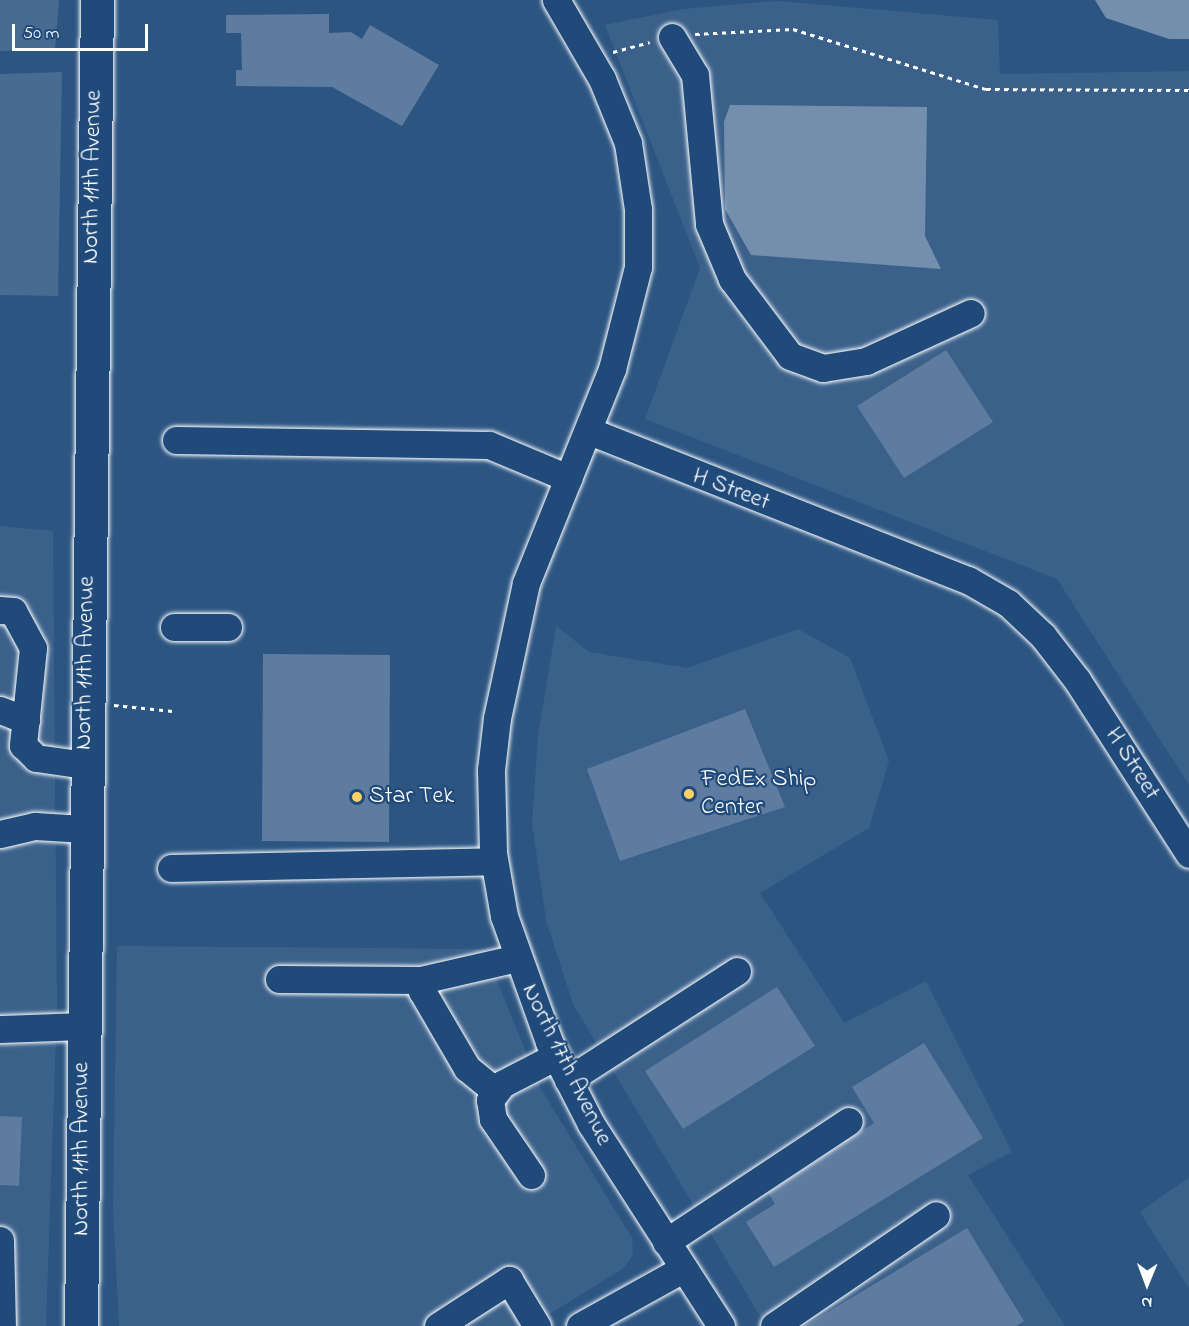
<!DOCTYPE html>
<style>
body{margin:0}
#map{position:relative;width:1189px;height:1326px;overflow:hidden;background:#2c5582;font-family:"Indie Flower",sans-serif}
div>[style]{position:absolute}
.built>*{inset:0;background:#3b618b}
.green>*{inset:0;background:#486b92}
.water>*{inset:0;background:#748fad}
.building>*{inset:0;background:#5e7c9f}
.path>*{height:3px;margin-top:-1.5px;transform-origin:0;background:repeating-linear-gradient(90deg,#fff 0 4.5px,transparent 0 9px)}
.roads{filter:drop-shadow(0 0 2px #fff) drop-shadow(0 0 2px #fff)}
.minor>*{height:27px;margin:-13.5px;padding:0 13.5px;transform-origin:13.5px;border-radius:13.5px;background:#1f4a7a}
.major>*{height:33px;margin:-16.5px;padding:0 16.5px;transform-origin:16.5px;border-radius:16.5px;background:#1f4a7a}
.dots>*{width:16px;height:16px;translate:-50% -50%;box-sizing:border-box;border:3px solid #1f4a7a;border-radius:50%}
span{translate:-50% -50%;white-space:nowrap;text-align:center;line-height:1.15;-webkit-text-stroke:4.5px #1f4a7a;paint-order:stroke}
.street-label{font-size:24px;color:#fff}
.poi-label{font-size:24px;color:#fff}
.left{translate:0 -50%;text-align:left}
.north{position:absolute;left:1117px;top:1254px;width:60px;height:60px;-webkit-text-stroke:4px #1f4a7a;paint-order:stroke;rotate:181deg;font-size:16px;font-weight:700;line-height:24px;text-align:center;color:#fff}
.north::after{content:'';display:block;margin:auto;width:21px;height:27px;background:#fff;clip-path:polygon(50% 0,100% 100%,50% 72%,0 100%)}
.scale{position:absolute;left:12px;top:24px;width:136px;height:27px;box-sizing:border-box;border:3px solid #fff;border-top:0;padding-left:8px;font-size:18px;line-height:21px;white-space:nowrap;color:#fff;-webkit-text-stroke:4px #1f4a7a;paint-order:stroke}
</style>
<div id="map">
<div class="built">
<i style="clip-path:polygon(777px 1px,998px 20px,1000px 74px,1189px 71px,1189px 785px,1057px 579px,645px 419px,700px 268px,605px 25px,683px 9px)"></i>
<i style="clip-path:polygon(0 526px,53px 531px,57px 1007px,46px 1326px,0 1326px)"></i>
<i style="clip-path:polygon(556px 626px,589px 652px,687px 668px,798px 629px,850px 658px,889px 761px,869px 828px,760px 893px,844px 1023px,926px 981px,1012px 1152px,968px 1175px,1065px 1326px,766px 1326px,573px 1004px,546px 920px,532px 823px,538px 736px)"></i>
<i style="clip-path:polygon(117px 946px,484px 949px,541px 1089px,632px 1238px,633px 1255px,624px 1268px,530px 1326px,119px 1326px,113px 1208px)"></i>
<i style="clip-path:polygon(1189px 1177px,1189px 1289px,1140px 1212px)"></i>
</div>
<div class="green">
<i style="clip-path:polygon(0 0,59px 0,55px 50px,0 51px)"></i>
<i style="clip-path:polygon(62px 72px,58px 296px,0 295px,0 74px)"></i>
</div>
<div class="water">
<i style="clip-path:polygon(1095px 0,1189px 0,1189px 39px,1169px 39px,1106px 18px)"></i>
<i style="clip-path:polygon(730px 105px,927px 107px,925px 236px,941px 269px,751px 255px,725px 209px,724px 122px)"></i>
</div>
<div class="building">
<i style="clip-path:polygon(329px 14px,329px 33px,351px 32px,362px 39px,370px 25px,439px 65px,402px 126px,332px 87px,236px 86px,236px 70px,242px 70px,241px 33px,226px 33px,226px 15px)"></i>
<i style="clip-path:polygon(946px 350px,993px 422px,904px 478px,857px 406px)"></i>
<i style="clip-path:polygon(263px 654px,390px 655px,389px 842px,262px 841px)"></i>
<i style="clip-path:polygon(745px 709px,785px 807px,620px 861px,587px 769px)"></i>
<i style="clip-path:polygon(777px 987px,815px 1046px,683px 1129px,645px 1071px)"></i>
<i style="clip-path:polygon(924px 1043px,983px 1138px,774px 1267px,746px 1222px,775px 1204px,768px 1193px,874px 1123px,852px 1087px)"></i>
<i style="clip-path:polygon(0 1116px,22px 1117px,19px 1186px,0 1185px)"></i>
<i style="clip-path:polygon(967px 1228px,1024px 1321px,1016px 1326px,805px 1326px)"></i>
</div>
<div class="path">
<i style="left:695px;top:34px;width:98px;rotate:-2.9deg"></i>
<i style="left:793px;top:29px;width:202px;rotate:17.3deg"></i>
<i style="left:986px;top:89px;width:203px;rotate:0.3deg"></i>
<i style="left:613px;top:52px;width:38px;rotate:-15deg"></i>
<i style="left:114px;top:705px;width:59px;rotate:5.8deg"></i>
</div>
<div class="roads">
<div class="minor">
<i style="left:556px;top:0;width:91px;rotate:59.8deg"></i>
<i style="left:602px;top:79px;width:69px;rotate:67.9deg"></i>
<i style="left:628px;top:143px;width:67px;rotate:81.4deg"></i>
<i style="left:638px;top:209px;width:58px;rotate:90deg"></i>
<i style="left:638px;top:267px;width:105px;rotate:104.3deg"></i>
<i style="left:612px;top:369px;width:231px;rotate:111.9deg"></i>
<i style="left:526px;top:583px;width:138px;rotate:102.1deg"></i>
<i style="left:497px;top:718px;width:52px;rotate:96.6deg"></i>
<i style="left:491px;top:770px;width:83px;rotate:88.6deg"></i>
<i style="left:493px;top:853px;width:64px;rotate:80.1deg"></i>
<i style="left:504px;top:916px;width:134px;rotate:70.3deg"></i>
<i style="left:549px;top:1042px;width:92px;rotate:62.9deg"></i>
<i style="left:591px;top:1124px;width:240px;rotate:57.2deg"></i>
<i style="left:672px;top:37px;width:44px;rotate:58.8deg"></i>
<i style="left:695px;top:75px;width:150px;rotate:84.6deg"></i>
<i style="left:709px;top:224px;width:60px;rotate:67.3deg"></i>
<i style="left:732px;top:279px;width:96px;rotate:53deg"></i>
<i style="left:790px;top:356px;width:35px;rotate:20deg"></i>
<i style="left:823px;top:368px;width:44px;rotate:-9.2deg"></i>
<i style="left:866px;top:361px;width:115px;rotate:-24.6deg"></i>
<i style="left:589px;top:431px;width:407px;rotate:21.5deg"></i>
<i style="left:968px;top:580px;width:46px;rotate:29.9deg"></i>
<i style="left:1008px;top:603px;width:48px;rotate:43.3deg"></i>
<i style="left:1043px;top:636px;width:56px;rotate:52.3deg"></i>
<i style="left:1077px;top:680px;width:207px;rotate:57.2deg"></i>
<i style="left:176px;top:440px;width:313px;rotate:0.9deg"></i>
<i style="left:489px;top:445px;width:86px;rotate:22.7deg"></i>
<i style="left:0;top:610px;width:13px;rotate:4deg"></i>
<i style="left:13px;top:611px;width:42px;rotate:61.6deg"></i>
<i style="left:33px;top:648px;width:98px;rotate:95.9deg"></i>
<i style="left:23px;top:745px;width:18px;rotate:45deg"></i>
<i style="left:36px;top:758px;width:49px;rotate:8.1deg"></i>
<i style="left:174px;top:627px;width:54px"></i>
<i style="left:0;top:710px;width:28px;rotate:21deg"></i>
<i style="left:0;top:834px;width:36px;rotate:-13deg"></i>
<i style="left:35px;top:826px;width:49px;rotate:3.5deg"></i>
<i style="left:171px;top:868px;width:323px;rotate:-1.2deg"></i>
<i style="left:279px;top:979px;width:142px;rotate:0.4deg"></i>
<i style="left:421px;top:980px;width:98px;rotate:-12.9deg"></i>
<i style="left:421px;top:980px;width:11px;rotate:85deg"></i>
<i style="left:422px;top:991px;width:89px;rotate:59.7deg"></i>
<i style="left:467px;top:1068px;width:36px;rotate:39deg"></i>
<i style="left:0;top:1029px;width:83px;rotate:-2.1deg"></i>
<i style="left:568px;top:1080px;width:201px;rotate:-32.8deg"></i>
<i style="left:531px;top:1175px;width:68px;rotate:-124.2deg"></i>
<i style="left:493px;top:1119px;width:19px;rotate:-99deg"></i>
<i style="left:490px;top:1100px;width:20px;rotate:-53deg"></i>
<i style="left:502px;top:1084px;width:61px;rotate:-27.4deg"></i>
<i style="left:0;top:1240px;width:86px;rotate:88.7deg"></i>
<i style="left:666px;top:1242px;width:219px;rotate:-33.5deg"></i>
<i style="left:438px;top:1326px;width:85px;rotate:-32.9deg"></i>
<i style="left:509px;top:1280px;width:54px;rotate:58.7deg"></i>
<i style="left:580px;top:1326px;width:118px;rotate:-29deg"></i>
<i style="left:774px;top:1326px;width:196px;rotate:-34.4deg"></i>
</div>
<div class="major">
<i style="left:81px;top:1326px;width:1326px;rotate:-89.31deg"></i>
</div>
</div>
<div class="dots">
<i style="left:689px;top:794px;background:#ffd166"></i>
<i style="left:357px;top:797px;background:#ffd166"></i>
</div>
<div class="street-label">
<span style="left:93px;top:177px;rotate:-89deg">North 11th Avenue</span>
<span style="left:731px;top:490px;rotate:21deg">H Street</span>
<span style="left:86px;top:663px;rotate:-89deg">North 11th Avenue</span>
<span style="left:1132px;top:764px;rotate:58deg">H Street</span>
<span style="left:566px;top:1065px;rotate:64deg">North 17th Avenue</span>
<span style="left:82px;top:1149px;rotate:-90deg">North 11th Avenue</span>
</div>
<div class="poi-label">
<span class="left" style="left:701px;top:794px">FedEx Ship<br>Center</span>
<span class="left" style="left:369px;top:797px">Star Tek</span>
</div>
<div class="north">N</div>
<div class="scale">50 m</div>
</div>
